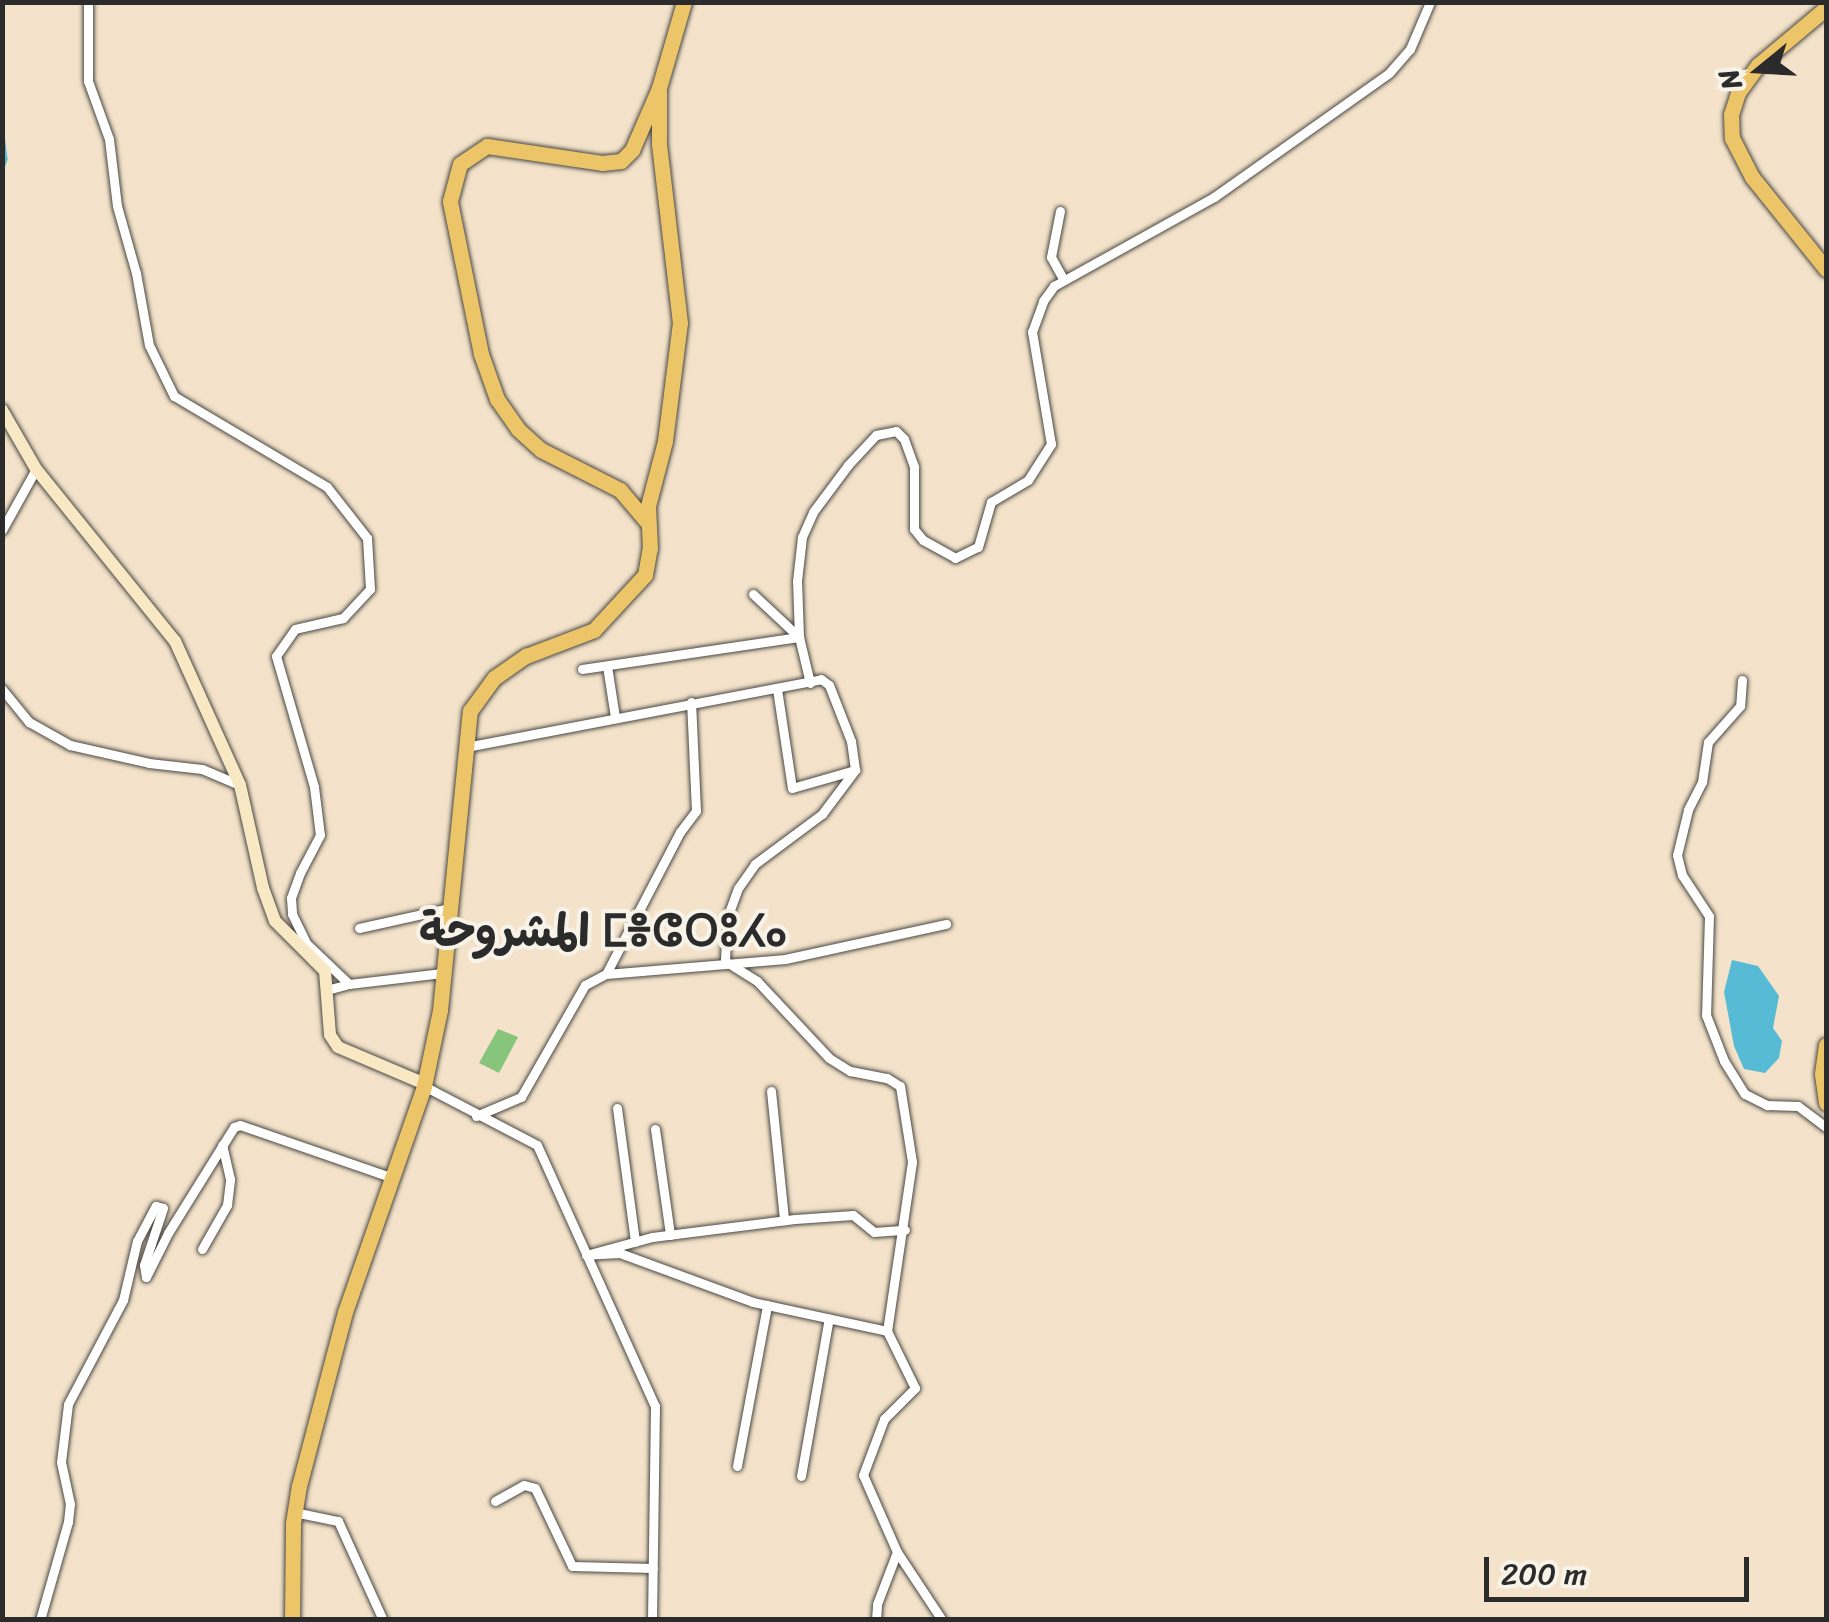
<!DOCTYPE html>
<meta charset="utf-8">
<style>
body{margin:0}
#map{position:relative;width:1829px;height:1622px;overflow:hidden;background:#f4e3ca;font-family:Sriracha,"Playpen Sans Arabic","Noto Sans Tifinagh",sans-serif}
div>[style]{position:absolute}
.green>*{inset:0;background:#87c57c}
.water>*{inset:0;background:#57bbd5}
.stream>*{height:2.5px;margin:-1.25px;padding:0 1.25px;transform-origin:1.25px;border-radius:1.25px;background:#57bbd5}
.roads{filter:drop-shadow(0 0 2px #494743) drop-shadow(0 0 2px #494743)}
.minor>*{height:9px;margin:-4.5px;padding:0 4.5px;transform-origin:4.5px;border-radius:4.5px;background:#fff}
.secondary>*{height:12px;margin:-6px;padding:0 6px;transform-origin:6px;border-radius:6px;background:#f8e8c3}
.primary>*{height:15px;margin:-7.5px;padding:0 7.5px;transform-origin:7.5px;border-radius:7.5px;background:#edc569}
span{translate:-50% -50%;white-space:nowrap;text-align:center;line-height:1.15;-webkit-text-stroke:8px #f7f3e8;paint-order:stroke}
.district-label{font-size:45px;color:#2b2b2b;font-weight:700}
.frame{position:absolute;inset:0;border:5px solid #2b2b2b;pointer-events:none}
.north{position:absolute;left:1709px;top:20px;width:100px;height:100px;-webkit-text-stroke:8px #f7f3e8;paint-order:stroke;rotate:252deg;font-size:28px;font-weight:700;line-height:40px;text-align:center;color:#2b2b2b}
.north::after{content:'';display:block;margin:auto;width:35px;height:45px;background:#2b2b2b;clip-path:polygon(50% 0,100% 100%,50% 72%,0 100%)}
.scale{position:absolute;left:1484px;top:1557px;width:265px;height:45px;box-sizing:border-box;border:5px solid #2b2b2b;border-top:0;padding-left:12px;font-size:30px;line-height:35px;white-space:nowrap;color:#2b2b2b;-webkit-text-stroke:8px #f7f3e8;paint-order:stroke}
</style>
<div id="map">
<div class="green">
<i style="clip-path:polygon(498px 1029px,518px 1037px,499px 1073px,479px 1063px)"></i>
</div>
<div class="water">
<i style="clip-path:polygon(1732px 960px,1758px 966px,1779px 996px,1773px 1028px,1782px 1041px,1779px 1058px,1765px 1073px,1744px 1069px,1734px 1046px,1724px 992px)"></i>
</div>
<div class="stream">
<i style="left:2px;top:126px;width:33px;rotate:83deg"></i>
<i style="left:6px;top:159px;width:13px;rotate:108deg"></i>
</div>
<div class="roads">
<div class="minor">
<i style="left:88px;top:2px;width:79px;rotate:90deg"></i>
<i style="left:88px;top:81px;width:62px;rotate:70.1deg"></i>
<i style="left:109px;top:139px;width:67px;rotate:83.2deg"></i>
<i style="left:117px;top:206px;width:70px;rotate:74.2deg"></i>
<i style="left:136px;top:273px;width:73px;rotate:79.8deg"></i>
<i style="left:149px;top:345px;width:57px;rotate:63.9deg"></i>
<i style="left:174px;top:396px;width:178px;rotate:30.7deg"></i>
<i style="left:327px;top:487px;width:65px;rotate:51.9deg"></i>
<i style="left:367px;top:538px;width:51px;rotate:86.6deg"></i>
<i style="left:370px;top:589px;width:40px;rotate:133deg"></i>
<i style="left:343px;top:618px;width:49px;rotate:167.1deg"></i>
<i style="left:295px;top:629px;width:33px;rotate:125deg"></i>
<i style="left:276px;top:656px;width:136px;rotate:73.8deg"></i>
<i style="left:314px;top:787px;width:48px;rotate:82.9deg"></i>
<i style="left:320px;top:835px;width:43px;rotate:117.8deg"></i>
<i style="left:300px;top:873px;width:27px;rotate:110deg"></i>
<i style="left:291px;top:898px;width:16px;rotate:86deg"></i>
<i style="left:292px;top:914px;width:32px;rotate:64deg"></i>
<i style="left:306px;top:943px;width:59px;rotate:43.6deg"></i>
<i style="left:349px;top:984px;width:20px;rotate:165deg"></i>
<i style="left:1060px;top:211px;width:47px;rotate:101.1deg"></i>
<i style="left:1051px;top:257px;width:26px;rotate:61deg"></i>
<i style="left:2px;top:530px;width:70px;rotate:-60.9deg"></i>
<i style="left:753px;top:594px;width:63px;rotate:43.1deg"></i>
<i style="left:607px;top:666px;width:52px;rotate:81.1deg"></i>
<i style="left:582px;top:669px;width:219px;rotate:-8.4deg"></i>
<i style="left:1742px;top:680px;width:26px;rotate:94deg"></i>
<i style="left:1740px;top:706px;width:48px;rotate:131.6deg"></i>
<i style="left:1708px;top:742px;width:40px;rotate:98.5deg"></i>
<i style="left:1702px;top:782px;width:31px;rotate:117deg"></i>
<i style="left:1688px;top:810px;width:46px;rotate:103.7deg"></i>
<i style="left:1677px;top:855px;width:21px;rotate:76deg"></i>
<i style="left:1682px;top:875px;width:49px;rotate:56.6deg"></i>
<i style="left:1709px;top:916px;width:99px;rotate:91.7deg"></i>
<i style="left:1706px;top:1015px;width:49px;rotate:68.6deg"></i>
<i style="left:1724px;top:1061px;width:39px;rotate:58deg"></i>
<i style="left:1745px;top:1094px;width:25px;rotate:27deg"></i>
<i style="left:1767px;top:1105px;width:31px;rotate:2deg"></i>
<i style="left:1798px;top:1106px;width:35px;rotate:37deg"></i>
<i style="left:810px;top:683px;width:47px;rotate:-103.4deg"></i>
<i style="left:799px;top:637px;width:56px;rotate:-92deg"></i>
<i style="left:797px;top:581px;width:44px;rotate:-83.5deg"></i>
<i style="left:802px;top:537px;width:27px;rotate:-66deg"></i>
<i style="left:813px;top:512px;width:59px;rotate:-53.3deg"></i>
<i style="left:848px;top:465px;width:41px;rotate:-47deg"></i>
<i style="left:876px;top:435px;width:20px;rotate:-11deg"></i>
<i style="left:896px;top:431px;width:11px;rotate:45deg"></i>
<i style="left:904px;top:439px;width:30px;rotate:70deg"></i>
<i style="left:914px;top:467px;width:62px;rotate:90deg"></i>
<i style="left:914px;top:529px;width:14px;rotate:51deg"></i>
<i style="left:923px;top:540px;width:37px;rotate:29deg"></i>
<i style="left:955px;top:558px;width:25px;rotate:-26deg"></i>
<i style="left:978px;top:547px;width:47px;rotate:-73.9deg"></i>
<i style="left:991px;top:502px;width:43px;rotate:-30.7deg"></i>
<i style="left:1028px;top:480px;width:43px;rotate:-57.4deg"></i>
<i style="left:1051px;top:444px;width:114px;rotate:-99.6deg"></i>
<i style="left:1032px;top:332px;width:33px;rotate:-70deg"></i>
<i style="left:1043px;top:301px;width:19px;rotate:-54deg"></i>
<i style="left:1054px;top:286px;width:183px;rotate:-29.1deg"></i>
<i style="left:1214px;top:197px;width:214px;rotate:-35.3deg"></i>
<i style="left:1389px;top:73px;width:32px;rotate:-49deg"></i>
<i style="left:1410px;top:49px;width:51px;rotate:-66.9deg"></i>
<i style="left:2px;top:689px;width:43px;rotate:50.7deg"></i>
<i style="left:29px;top:722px;width:47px;rotate:29.3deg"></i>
<i style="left:70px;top:745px;width:81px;rotate:12.8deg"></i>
<i style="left:149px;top:763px;width:53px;rotate:6.5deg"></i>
<i style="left:202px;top:769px;width:39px;rotate:23deg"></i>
<i style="left:777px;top:689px;width:100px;rotate:81.4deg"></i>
<i style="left:792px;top:788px;width:66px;rotate:-15.9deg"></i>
<i style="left:466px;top:747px;width:361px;rotate:-10.8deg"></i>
<i style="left:821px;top:679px;width:10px;rotate:37deg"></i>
<i style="left:829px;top:685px;width:60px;rotate:68.6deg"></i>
<i style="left:851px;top:741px;width:29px;rotate:82deg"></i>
<i style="left:855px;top:770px;width:55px;rotate:126.9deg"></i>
<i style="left:822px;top:814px;width:84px;rotate:143.3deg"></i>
<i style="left:755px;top:864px;width:29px;rotate:125deg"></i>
<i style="left:738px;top:888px;width:32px;rotate:110deg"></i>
<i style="left:727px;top:918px;width:43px;rotate:92.7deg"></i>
<i style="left:725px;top:961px;width:38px;rotate:32deg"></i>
<i style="left:757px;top:981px;width:105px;rotate:46.9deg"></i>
<i style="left:829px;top:1058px;width:25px;rotate:32deg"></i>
<i style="left:850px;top:1071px;width:38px;rotate:11deg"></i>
<i style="left:887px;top:1078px;width:15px;rotate:32deg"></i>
<i style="left:900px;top:1086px;width:77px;rotate:81deg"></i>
<i style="left:912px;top:1162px;width:171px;rotate:98.4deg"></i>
<i style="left:359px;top:928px;width:92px;rotate:-12.5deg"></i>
<i style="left:606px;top:974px;width:160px;rotate:-62.5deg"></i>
<i style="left:680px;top:832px;width:26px;rotate:-53deg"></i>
<i style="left:696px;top:811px;width:109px;rotate:-92.6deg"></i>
<i style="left:349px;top:984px;width:94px;rotate:-6.7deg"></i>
<i style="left:424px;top:1086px;width:127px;rotate:27.6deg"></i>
<i style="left:537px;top:1145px;width:286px;rotate:65.7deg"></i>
<i style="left:655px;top:1406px;width:214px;rotate:90.8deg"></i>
<i style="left:771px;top:1091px;width:130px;rotate:84.2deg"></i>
<i style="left:617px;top:1108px;width:135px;rotate:82.3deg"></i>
<i style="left:476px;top:1116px;width:49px;rotate:-22.9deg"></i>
<i style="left:521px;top:1097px;width:129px;rotate:-60.3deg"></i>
<i style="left:585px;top:985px;width:24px;rotate:-28deg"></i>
<i style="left:606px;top:974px;width:180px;rotate:-4.8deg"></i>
<i style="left:785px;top:959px;width:165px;rotate:-12.3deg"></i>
<i style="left:655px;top:1129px;width:107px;rotate:81.9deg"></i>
<i style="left:202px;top:1249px;width:51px;rotate:-60.4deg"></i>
<i style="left:227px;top:1205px;width:26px;rotate:-83deg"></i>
<i style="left:230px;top:1179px;width:35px;rotate:-103deg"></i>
<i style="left:737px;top:1466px;width:164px;rotate:-79.4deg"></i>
<i style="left:801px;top:1476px;width:160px;rotate:-80deg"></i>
<i style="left:495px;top:1501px;width:33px;rotate:-29deg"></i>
<i style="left:524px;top:1485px;width:11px;rotate:15deg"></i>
<i style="left:535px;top:1488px;width:86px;rotate:64.6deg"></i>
<i style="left:572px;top:1566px;width:81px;rotate:1.4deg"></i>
<i style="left:294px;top:1512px;width:45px;rotate:11.6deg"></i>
<i style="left:338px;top:1521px;width:109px;rotate:65.6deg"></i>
<i style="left:897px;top:1552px;width:82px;rotate:56.5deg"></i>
<i style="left:40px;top:1620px;width:102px;rotate:-74.1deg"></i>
<i style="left:68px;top:1522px;width:18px;rotate:-84deg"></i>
<i style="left:70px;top:1504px;width:43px;rotate:-102.1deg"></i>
<i style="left:61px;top:1462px;width:58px;rotate:-83.1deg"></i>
<i style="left:68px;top:1404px;width:118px;rotate:-62.1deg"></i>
<i style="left:123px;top:1300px;width:61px;rotate:-76.7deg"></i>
<i style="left:137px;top:1241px;width:40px;rotate:-62deg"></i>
<i style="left:156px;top:1206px;width:7px;rotate:16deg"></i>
<i style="left:163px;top:1208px;width:60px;rotate:108.4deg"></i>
<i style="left:144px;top:1265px;width:12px;rotate:81deg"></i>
<i style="left:146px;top:1277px;width:49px;rotate:-63.4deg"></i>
<i style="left:168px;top:1233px;width:125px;rotate:-58.1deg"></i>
<i style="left:234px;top:1127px;width:6px;rotate:-18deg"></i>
<i style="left:240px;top:1125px;width:159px;rotate:19.1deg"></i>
<i style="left:876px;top:1620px;width:16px;rotate:-86deg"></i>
<i style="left:877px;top:1604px;width:56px;rotate:-69deg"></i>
<i style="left:897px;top:1552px;width:84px;rotate:-113.8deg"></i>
<i style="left:863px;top:1475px;width:60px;rotate:-69.4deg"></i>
<i style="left:884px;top:1419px;width:44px;rotate:-45deg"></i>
<i style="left:915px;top:1388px;width:64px;rotate:-116.2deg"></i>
<i style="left:887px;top:1331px;width:137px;rotate:-167.8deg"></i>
<i style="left:753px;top:1302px;width:142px;rotate:-159.8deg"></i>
<i style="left:620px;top:1253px;width:34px;rotate:177deg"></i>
<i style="left:586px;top:1255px;width:68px;rotate:-15.3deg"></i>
<i style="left:652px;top:1237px;width:144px;rotate:-7.2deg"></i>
<i style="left:795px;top:1219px;width:58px;rotate:-3.9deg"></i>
<i style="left:853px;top:1215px;width:27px;rotate:39deg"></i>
<i style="left:874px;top:1232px;width:31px;rotate:-4deg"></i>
</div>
<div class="secondary">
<i style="left:2px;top:410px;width:68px;rotate:60deg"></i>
<i style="left:36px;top:469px;width:221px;rotate:51.1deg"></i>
<i style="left:175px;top:641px;width:158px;rotate:65.7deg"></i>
<i style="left:240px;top:785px;width:106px;rotate:77.4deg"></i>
<i style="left:263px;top:888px;width:35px;rotate:70deg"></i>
<i style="left:275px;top:921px;width:71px;rotate:45deg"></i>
<i style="left:325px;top:971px;width:64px;rotate:85.5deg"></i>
<i style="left:330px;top:1035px;width:14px;rotate:56deg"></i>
<i style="left:338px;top:1047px;width:95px;rotate:23deg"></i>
</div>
<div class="primary">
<i style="left:1826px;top:8px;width:89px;rotate:140deg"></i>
<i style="left:1758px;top:65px;width:34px;rotate:126deg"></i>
<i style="left:1738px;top:93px;width:22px;rotate:108deg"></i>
<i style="left:1731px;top:114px;width:24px;rotate:88deg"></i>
<i style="left:1732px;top:138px;width:44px;rotate:62.9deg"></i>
<i style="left:1752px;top:177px;width:118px;rotate:51.2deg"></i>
<i style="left:647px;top:522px;width:42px;rotate:-130.2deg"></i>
<i style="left:620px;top:490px;width:89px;rotate:-153.1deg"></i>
<i style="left:541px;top:450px;width:31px;rotate:-138deg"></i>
<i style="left:518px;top:429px;width:37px;rotate:-125deg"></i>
<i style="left:497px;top:399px;width:48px;rotate:-109.6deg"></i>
<i style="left:481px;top:354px;width:156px;rotate:-101.5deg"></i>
<i style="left:450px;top:201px;width:38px;rotate:-75deg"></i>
<i style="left:460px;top:164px;width:32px;rotate:-34deg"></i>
<i style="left:487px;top:146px;width:116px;rotate:8.4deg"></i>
<i style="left:602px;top:163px;width:19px;rotate:-6deg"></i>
<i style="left:621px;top:161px;width:16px;rotate:-45deg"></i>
<i style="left:632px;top:150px;width:68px;rotate:-66.5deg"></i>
<i style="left:659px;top:88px;width:90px;rotate:-73.8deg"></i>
<i style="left:1826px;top:1045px;width:29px;rotate:98deg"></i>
<i style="left:1822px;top:1074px;width:29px;rotate:82deg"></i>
<i style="left:292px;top:1620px;width:97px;rotate:-89.4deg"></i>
<i style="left:293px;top:1523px;width:37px;rotate:-81deg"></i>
<i style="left:299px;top:1486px;width:180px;rotate:-75.2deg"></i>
<i style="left:345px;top:1312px;width:239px;rotate:-70.7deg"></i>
<i style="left:424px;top:1086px;width:78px;rotate:-78.1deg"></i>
<i style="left:440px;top:1010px;width:301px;rotate:-84.3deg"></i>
<i style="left:470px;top:711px;width:41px;rotate:-54deg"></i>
<i style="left:494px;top:678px;width:39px;rotate:-35deg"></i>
<i style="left:526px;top:656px;width:73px;rotate:-20.9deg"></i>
<i style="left:594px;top:630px;width:75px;rotate:-47.2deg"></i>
<i style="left:645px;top:575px;width:27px;rotate:-80deg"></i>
<i style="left:650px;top:548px;width:42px;rotate:-92.7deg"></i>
<i style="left:648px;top:506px;width:67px;rotate:-75.3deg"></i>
<i style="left:665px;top:441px;width:119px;rotate:-82.8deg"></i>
<i style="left:680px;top:323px;width:180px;rotate:-96.7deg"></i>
<i style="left:659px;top:144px;width:56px;rotate:-90deg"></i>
</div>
</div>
<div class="district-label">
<span style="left:603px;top:932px">المشروحة ⵎⴻⵛⵔⵓⵃⴰ</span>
</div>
<div class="frame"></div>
<div class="north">N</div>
<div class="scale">200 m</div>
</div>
